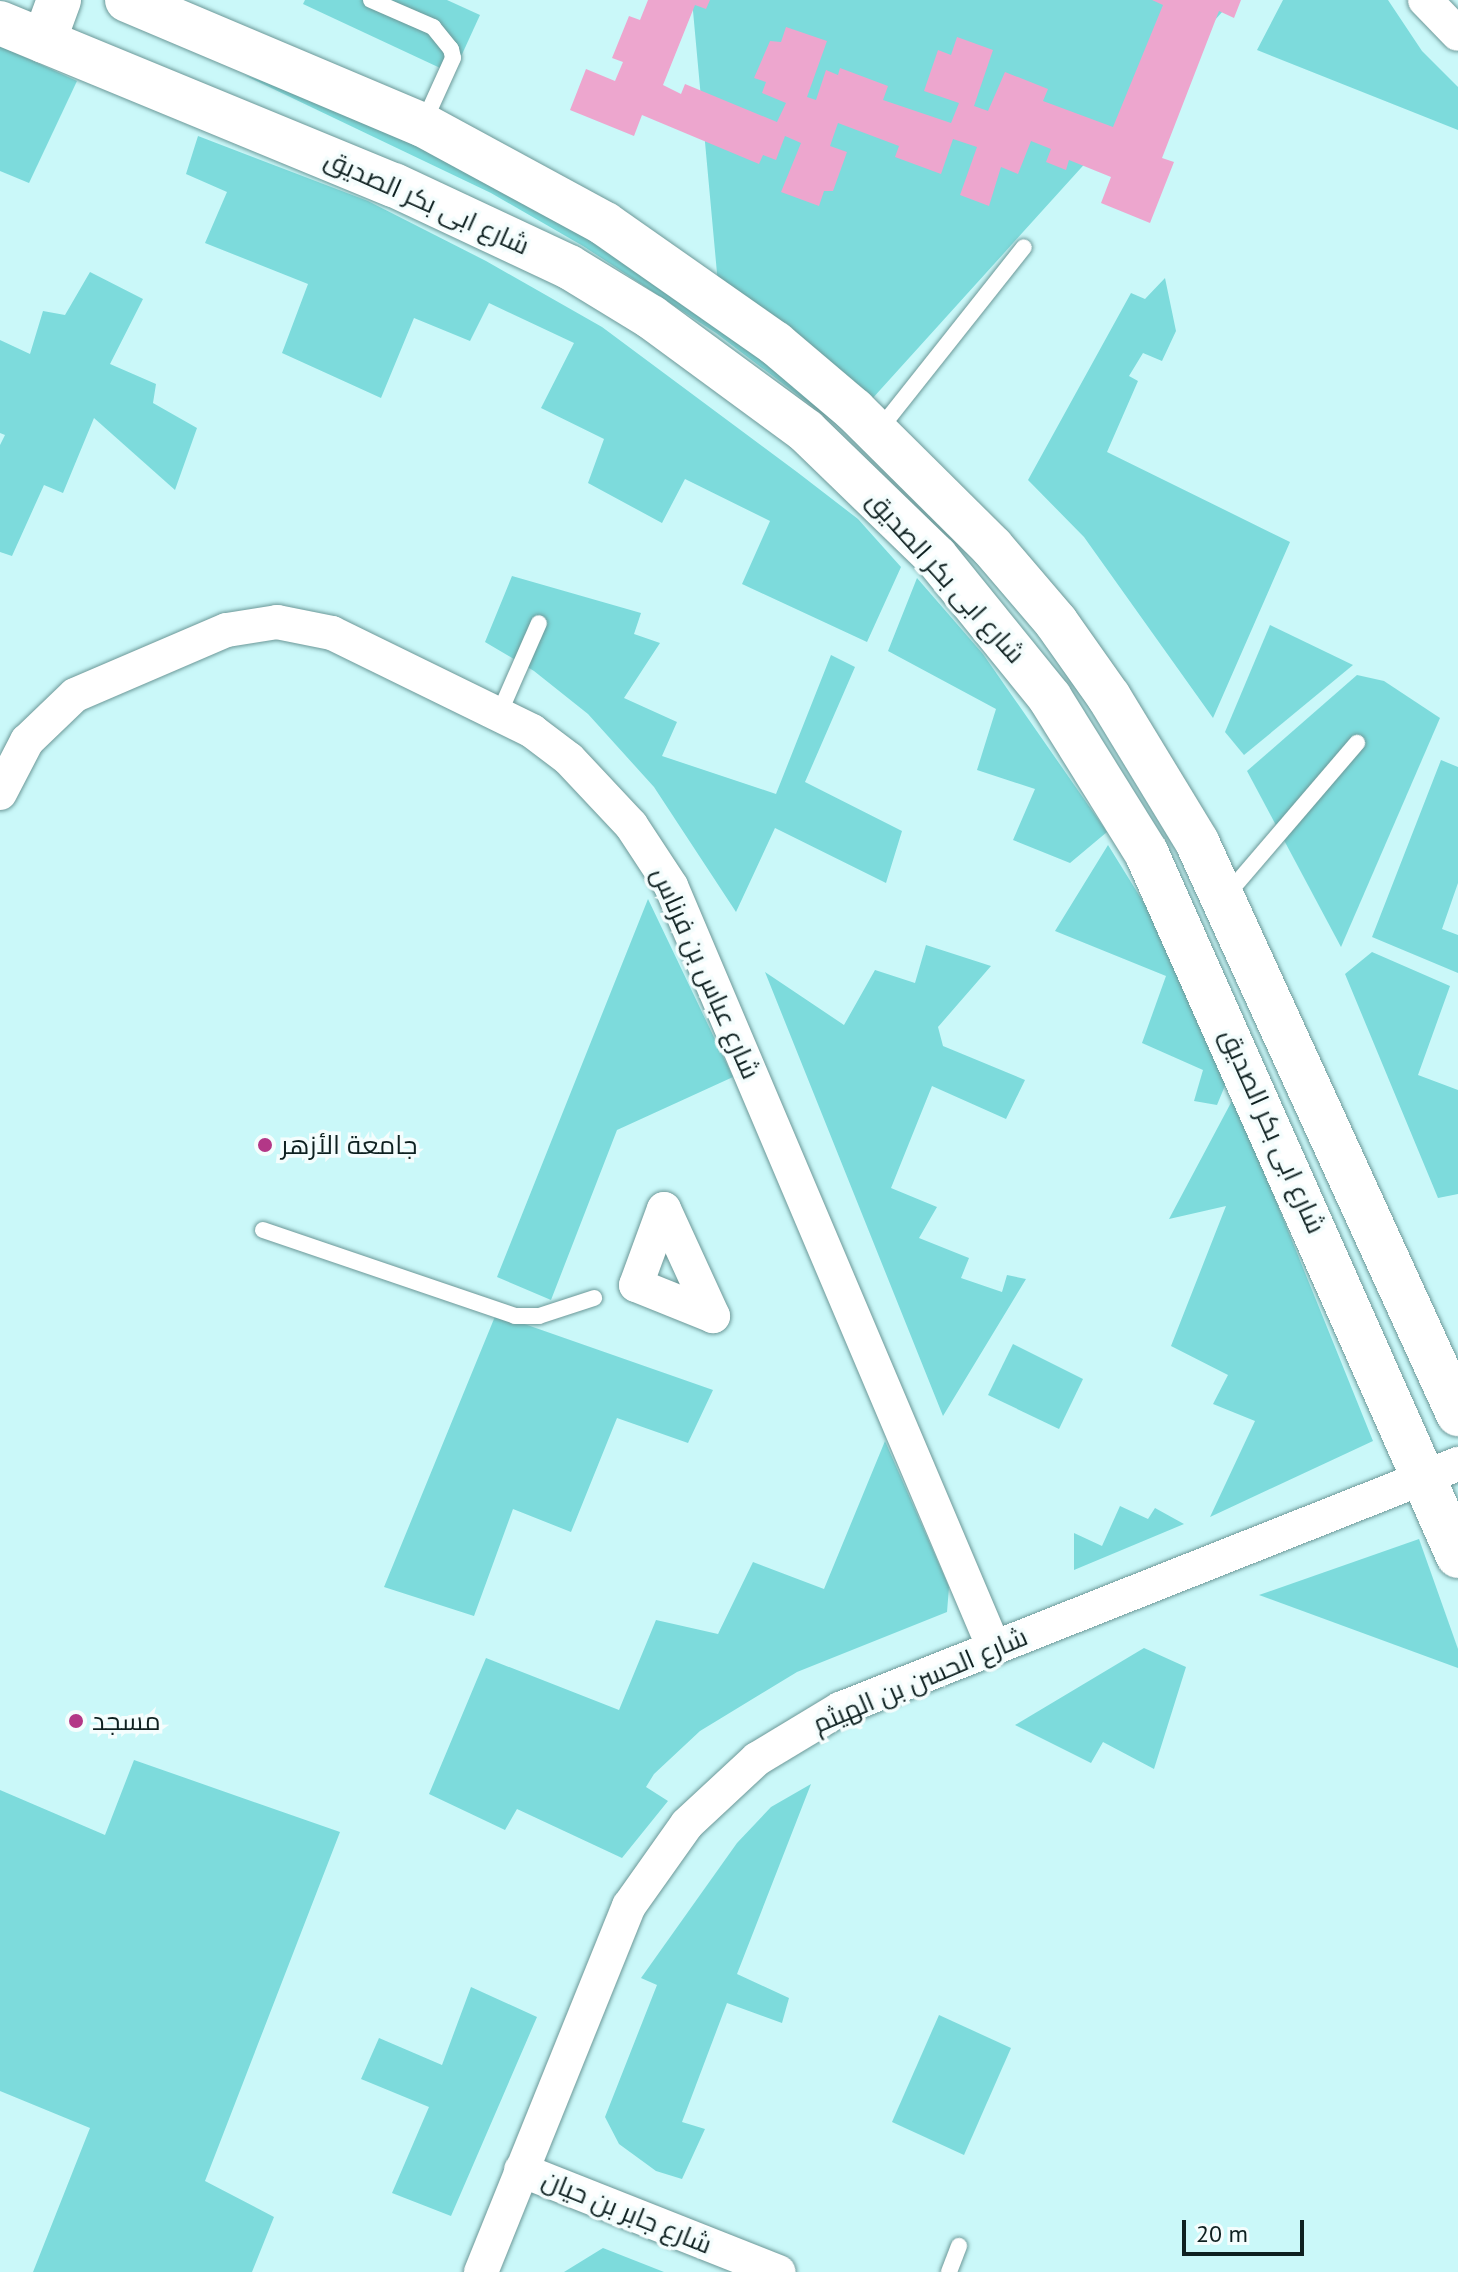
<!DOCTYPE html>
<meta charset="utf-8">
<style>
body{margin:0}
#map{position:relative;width:1458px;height:2272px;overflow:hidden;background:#caf8f9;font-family:"PT Sans",Cairo,sans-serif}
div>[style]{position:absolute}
.green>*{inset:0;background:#7ddbdc}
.building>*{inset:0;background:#eda6ce}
.roads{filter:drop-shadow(0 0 2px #6c9898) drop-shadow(0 0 2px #6c9898)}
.lane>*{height:16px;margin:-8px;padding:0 8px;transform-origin:8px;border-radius:8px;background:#fff}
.street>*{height:34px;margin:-17px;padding:0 17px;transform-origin:17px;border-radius:17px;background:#fff}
.secondary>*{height:44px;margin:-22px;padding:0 22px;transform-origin:22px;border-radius:22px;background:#fff}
.dots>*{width:22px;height:22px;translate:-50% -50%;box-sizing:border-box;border:4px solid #f4fdfd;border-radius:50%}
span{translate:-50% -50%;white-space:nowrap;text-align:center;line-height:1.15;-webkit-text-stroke:7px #f4fdfd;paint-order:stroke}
.street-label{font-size:26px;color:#0e2020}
.poi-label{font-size:26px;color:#0e2020}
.left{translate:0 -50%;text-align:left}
.scale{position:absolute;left:1182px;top:2220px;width:122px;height:36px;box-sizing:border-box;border:4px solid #0e2020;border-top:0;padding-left:10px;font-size:24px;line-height:28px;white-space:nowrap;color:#0e2020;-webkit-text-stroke:6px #f4fdfd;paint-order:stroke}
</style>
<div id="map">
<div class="green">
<i style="clip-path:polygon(305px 0,447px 0,480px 15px,453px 74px,303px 4px)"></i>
<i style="clip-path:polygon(692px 0,1233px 0,862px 410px,948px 483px,1148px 782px,999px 581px,844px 430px,716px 333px,583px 246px,491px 193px,244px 75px,428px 137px,720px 306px)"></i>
<i style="clip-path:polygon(1283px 0,1388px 0,1422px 51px,1458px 87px,1458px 130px,1257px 50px)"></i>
<i style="clip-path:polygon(0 46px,77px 81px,29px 183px,0 171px)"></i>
<i style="clip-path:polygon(198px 136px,368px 201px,486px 261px,602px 327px,797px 472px,858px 519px,901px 567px,867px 642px,742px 584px,770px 521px,685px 479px,662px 523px,588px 483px,604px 439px,541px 408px,574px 343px,489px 303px,470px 341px,414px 318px,381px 398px,282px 353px,308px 284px,205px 243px,227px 192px,186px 174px)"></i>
<i style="clip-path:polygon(90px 272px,143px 299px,110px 364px,156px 384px,153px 403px,197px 428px,175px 490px,94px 418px,63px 493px,44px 485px,12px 556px,0 552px,0 445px,5px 435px,0 433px,0 340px,30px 354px,43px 311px,65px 315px)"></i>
<i style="clip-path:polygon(1165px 278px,1176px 331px,1162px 361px,1143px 353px,1129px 376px,1138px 381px,1107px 452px,1290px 542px,1213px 718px,1084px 537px,1028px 480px,1131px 293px,1145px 299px)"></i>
<i style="clip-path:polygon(512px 576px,641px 613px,634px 634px,660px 643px,624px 698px,677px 722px,662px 756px,776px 794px,831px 655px,855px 667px,805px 782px,902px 831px,886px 883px,775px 828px,736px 912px,654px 787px,588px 714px,534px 671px,485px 642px)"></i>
<i style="clip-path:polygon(917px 578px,983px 654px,1107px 832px,1070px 863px,1013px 840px,1035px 789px,977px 770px,996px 709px,888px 651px)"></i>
<i style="clip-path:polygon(1270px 625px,1353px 665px,1244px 755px,1225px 732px)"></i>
<i style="clip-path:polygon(1357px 675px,1384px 681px,1440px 718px,1341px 947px,1247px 771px)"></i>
<i style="clip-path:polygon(1441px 760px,1458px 767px,1458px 883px,1442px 929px,1458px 935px,1458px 973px,1372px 937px)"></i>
<i style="clip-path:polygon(1108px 845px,1178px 958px,1229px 1076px,1217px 1105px,1194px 1101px,1203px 1070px,1142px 1043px,1166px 976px,1055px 931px)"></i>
<i style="clip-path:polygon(648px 899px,733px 1077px,617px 1130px,551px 1300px,497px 1277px)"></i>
<i style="clip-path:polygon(926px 945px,991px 966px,938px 1027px,943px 1046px,1025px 1080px,1006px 1119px,932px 1086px,891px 1188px,937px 1207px,919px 1238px,969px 1258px,961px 1278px,1002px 1292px,1007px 1275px,1026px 1279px,943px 1416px,765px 972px,844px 1025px,875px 970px,915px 983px)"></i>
<i style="clip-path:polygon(1372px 952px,1450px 986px,1418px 1075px,1458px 1090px,1458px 1194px,1438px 1198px,1345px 974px)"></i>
<i style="clip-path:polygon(1234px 1097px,1373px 1441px,1210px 1517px,1255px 1421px,1213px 1404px,1228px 1375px,1171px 1346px,1226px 1206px,1169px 1219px)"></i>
<i style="clip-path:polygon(496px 1314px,713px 1390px,688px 1443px,617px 1418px,571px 1532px,513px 1509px,474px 1616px,384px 1587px)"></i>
<i style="clip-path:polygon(1013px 1344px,1083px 1379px,1059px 1429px,988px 1395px)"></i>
<i style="clip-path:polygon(885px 1441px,949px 1587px,947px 1612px,797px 1672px,700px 1731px,654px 1774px,646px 1787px,668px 1801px,622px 1858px,517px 1809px,505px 1830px,429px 1794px,486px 1658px,619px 1710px,656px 1620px,718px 1634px,753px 1562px,824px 1589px)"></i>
<i style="clip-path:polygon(1120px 1506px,1148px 1519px,1155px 1508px,1184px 1524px,1074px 1570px,1074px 1533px,1102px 1546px)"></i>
<i style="clip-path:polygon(1419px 1539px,1458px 1649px,1458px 1668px,1259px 1595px)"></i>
<i style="clip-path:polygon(1144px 1648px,1186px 1667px,1154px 1769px,1103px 1742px,1091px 1763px,1015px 1725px)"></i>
<i style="clip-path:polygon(134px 1760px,340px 1832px,205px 2181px,274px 2217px,252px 2272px,33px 2272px,90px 2128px,0 2091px,0 1790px,105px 1835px)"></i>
<i style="clip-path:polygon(811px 1784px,737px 1974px,789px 1998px,782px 2023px,727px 2003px,682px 2122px,705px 2129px,682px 2179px,656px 2171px,619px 2144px,605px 2117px,657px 1985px,641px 1978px,737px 1843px,771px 1807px)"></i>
<i style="clip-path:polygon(471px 1987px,537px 2017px,451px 2216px,392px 2193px,429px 2107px,361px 2079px,379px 2038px,442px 2065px)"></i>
<i style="clip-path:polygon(939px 2015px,1011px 2048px,964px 2155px,892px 2122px)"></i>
<i style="clip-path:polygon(603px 2248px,664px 2272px,564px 2272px)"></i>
</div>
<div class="building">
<i style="clip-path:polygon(648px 0,710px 0,706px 9px,695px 5px,663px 85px,681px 94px,685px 84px,777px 122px,786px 103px,762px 93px,766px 82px,754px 78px,770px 41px,781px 42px,786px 27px,827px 41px,807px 97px,816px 100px,826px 70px,838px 75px,840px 68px,888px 86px,883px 100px,951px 123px,959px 103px,924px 91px,938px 50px,951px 55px,957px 37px,993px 50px,974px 106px,988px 111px,1005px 72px,1048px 89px,1043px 101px,1113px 127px,1163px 5px,1152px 0,1241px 0,1234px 18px,1219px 11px,1162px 158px,1174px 162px,1150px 223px,1101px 203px,1111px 177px,1069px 160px,1066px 170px,1046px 162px,1051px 149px,1031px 141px,1018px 174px,1001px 167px,989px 206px,960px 195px,977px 147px,953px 139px,941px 174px,895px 157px,899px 146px,838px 123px,830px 146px,847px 152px,833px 191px,824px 191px,819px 206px,781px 192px,801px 143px,785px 136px,776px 160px,763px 155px,759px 164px,642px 115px,634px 136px,570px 110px,586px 69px,615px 81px,623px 62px,612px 58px,629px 16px,640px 20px)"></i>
</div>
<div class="roads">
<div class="lane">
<i style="left:371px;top:0;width:68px;rotate:23.5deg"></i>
<i style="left:433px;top:27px;width:28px;rotate:51deg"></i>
<i style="left:451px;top:49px;width:9px;rotate:77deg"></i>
<i style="left:453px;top:58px;width:72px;rotate:114.4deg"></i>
<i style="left:879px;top:430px;width:233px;rotate:-51.6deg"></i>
<i style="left:499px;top:714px;width:99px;rotate:-66.3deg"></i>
<i style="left:1225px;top:897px;width:203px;rotate:-49.4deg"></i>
<i style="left:263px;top:1230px;width:266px;rotate:18.8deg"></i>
<i style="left:515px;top:1316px;width:24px"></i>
<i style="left:539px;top:1316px;width:58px;rotate:-18.1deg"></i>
<i style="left:949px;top:2272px;width:28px;rotate:-69deg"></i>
</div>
<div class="street">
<i style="left:1425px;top:0;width:47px;rotate:45.9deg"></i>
<i style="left:0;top:793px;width:59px;rotate:-62.6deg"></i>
<i style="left:27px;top:741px;width:66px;rotate:-43.8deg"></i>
<i style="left:75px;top:695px;width:165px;rotate:-23.2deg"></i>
<i style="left:227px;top:630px;width:51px;rotate:-9.1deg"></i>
<i style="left:277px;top:622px;width:56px;rotate:11.3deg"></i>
<i style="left:332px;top:633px;width:223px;rotate:26.1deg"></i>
<i style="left:532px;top:731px;width:46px;rotate:37.1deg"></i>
<i style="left:569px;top:759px;width:91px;rotate:46.8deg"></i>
<i style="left:631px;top:825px;width:73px;rotate:56.7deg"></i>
<i style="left:671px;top:886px;width:828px;rotate:67.03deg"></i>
<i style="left:664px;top:1209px;width:118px;rotate:65.4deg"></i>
<i style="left:713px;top:1316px;width:83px;rotate:-158.1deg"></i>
<i style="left:636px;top:1285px;width:81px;rotate:-69.8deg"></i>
<i style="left:521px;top:2170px;width:277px;rotate:21.6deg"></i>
<i style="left:481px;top:2272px;width:395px;rotate:-68deg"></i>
<i style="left:629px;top:1906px;width:100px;rotate:-54.7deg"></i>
<i style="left:687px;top:1824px;width:96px;rotate:-42.9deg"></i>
<i style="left:757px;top:1759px;width:97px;rotate:-31.1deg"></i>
<i style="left:840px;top:1709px;width:665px;rotate:-21.63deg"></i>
</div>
<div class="secondary">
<i style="left:127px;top:0;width:321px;rotate:22.9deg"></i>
<i style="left:423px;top:125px;width:207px;rotate:28.5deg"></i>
<i style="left:605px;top:224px;width:208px;rotate:35deg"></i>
<i style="left:775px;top:343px;width:104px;rotate:40.3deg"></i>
<i style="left:854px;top:410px;width:194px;rotate:44.8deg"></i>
<i style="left:992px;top:547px;width:99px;rotate:49.5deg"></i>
<i style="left:1056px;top:622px;width:92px;rotate:54.8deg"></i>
<i style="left:1109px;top:697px;width:170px;rotate:58.7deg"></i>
<i style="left:1197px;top:842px;width:629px;rotate:65.47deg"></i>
<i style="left:0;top:23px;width:426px;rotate:22.4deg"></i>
<i style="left:394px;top:185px;width:193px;rotate:25.1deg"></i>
<i style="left:569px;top:267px;width:96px;rotate:31.4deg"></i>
<i style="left:651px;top:317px;width:192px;rotate:36.3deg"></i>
<i style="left:806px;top:431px;width:181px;rotate:44.1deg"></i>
<i style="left:936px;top:557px;width:181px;rotate:51deg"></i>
<i style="left:1050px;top:698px;width:181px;rotate:58.1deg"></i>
<i style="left:1146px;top:852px;width:770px;rotate:66.1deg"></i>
<i style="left:44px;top:41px;width:44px;rotate:-69.9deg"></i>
</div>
</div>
<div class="dots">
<i style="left:265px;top:1145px;background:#b33787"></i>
<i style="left:76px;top:1721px;background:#b33787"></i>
</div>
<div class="street-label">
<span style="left:427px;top:202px;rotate:24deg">شارع ابى بكر الصديق</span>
<span style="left:946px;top:577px;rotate:48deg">شارع ابى بكر الصديق</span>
<span style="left:706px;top:973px;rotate:66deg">شارع عباس بن فرناس</span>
<span style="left:1273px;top:1131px;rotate:66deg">شارع ابى بكر الصديق</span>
<span style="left:920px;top:1680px;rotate:-23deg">شارع الحسن بن الهيثم</span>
<span style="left:627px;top:2212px;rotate:22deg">شارع جابر بن حيان</span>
</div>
<div class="poi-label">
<span class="left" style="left:281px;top:1145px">جامعة الأزهر</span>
<span class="left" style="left:92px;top:1721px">مسجد</span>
</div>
<div class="scale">20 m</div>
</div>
